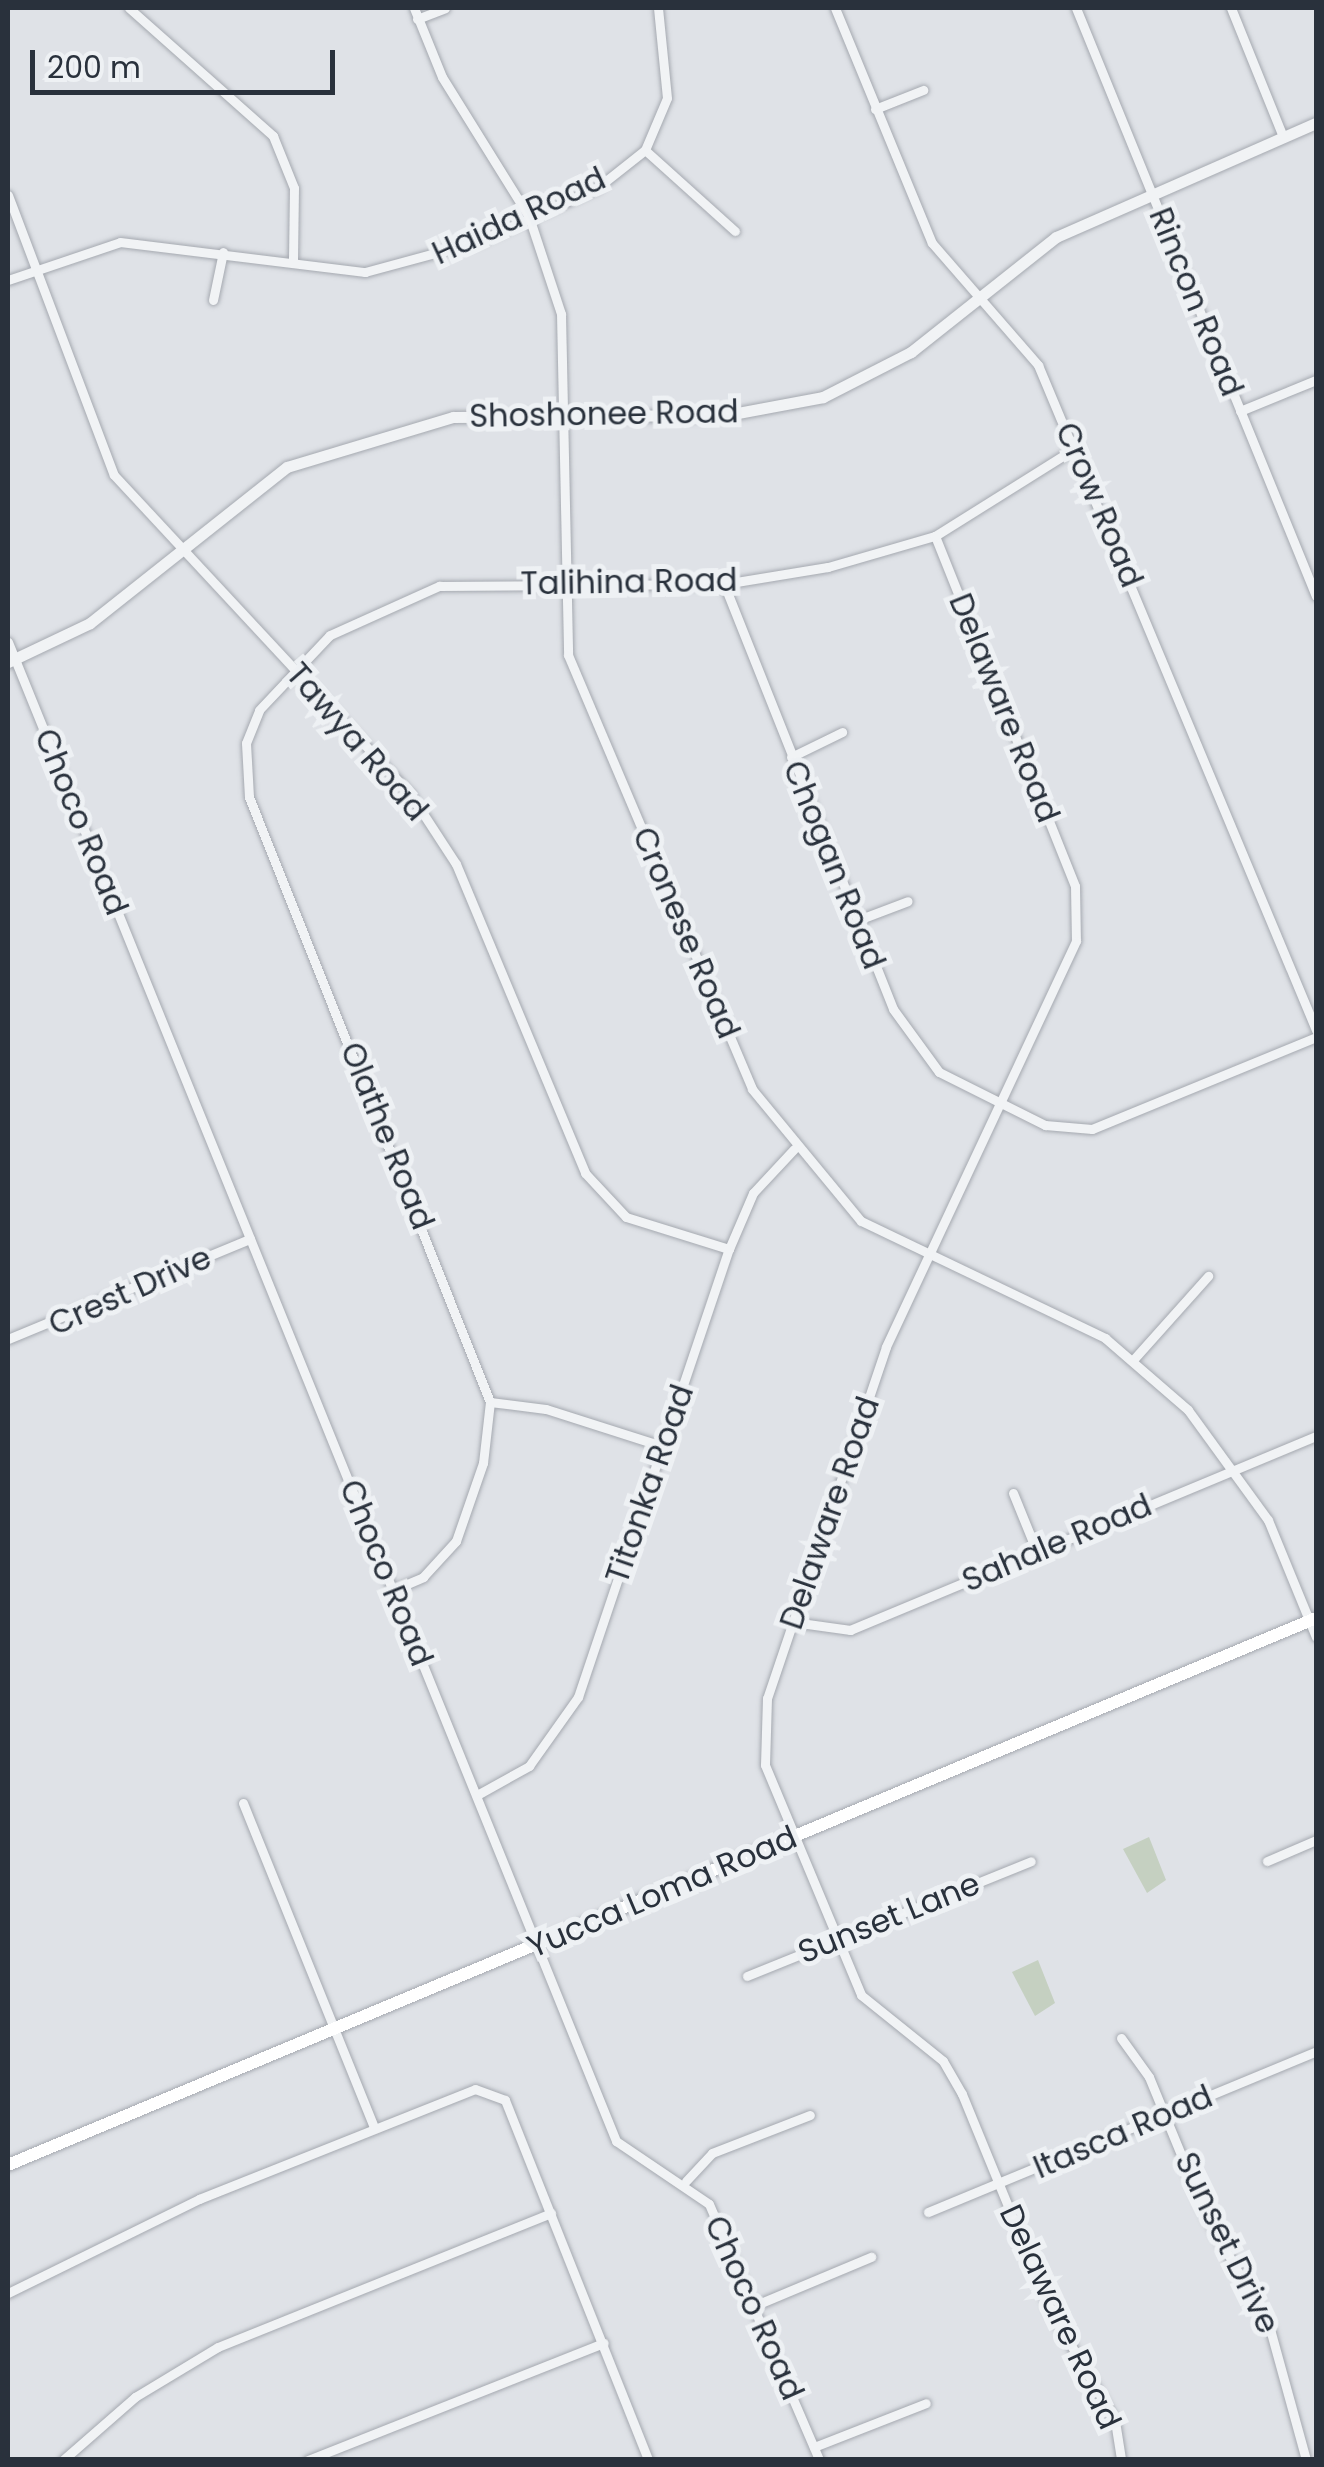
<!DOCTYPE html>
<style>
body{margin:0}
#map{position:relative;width:1324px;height:2467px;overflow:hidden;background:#dfe2e7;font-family:Poppins,sans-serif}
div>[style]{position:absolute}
.green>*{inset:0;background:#c5d0c1}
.roads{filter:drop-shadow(0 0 2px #a5a9b0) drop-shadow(0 0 2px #a5a9b0)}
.minor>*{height:9px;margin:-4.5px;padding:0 4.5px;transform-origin:4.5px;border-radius:4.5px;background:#f1f3f5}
.tertiary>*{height:11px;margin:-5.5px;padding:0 5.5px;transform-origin:5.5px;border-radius:5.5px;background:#f1f3f5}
.secondary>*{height:12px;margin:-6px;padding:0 6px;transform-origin:6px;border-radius:6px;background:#fff}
span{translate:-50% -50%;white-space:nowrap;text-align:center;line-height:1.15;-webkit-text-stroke:10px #eef1f4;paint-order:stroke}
.street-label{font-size:32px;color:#29313c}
.frame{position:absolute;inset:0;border:10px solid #29313c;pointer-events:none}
.scale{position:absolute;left:30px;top:50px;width:305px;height:45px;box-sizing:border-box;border:5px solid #29313c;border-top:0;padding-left:12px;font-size:30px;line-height:35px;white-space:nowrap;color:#29313c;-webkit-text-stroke:8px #eef1f4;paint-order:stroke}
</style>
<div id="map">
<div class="green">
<i style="clip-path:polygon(1149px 1837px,1166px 1880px,1147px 1893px,1123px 1849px)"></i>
<i style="clip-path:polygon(1038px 1960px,1055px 2003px,1035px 2016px,1012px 1972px)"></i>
</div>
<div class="roads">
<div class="minor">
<i style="left:129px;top:8px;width:193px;rotate:41.6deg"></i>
<i style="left:273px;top:136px;width:56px;rotate:68deg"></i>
<i style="left:294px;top:188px;width:75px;rotate:90.8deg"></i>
<i style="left:414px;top:8px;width:74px;rotate:67.9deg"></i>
<i style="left:442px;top:77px;width:165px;rotate:58.1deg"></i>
<i style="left:529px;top:217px;width:102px;rotate:71.7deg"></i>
<i style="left:561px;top:314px;width:341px;rotate:88.8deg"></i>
<i style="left:568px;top:655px;width:471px;rotate:67deg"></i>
<i style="left:752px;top:1089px;width:171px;rotate:50.5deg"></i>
<i style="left:861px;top:1221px;width:271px;rotate:25.6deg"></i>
<i style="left:1105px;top:1338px;width:110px;rotate:40.9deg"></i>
<i style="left:1188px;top:1410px;width:136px;rotate:54deg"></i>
<i style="left:1268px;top:1520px;width:126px;rotate:67.7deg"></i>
<i style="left:835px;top:8px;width:254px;rotate:67.6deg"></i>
<i style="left:932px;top:243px;width:162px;rotate:49deg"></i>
<i style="left:1038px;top:365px;width:721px;rotate:67.31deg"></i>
<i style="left:1076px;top:8px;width:635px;rotate:67.8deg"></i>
<i style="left:1231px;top:8px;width:139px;rotate:68deg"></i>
<i style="left:417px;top:19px;width:30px;rotate:-21deg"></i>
<i style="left:875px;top:109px;width:52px;rotate:-21.6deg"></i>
<i style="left:645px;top:150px;width:121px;rotate:42deg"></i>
<i style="left:8px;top:195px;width:299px;rotate:69.3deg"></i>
<i style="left:114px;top:475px;width:437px;rotate:47.1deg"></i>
<i style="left:411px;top:795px;width:82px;rotate:56.9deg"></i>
<i style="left:456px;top:864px;width:335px;rotate:67.3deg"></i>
<i style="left:585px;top:1173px;width:60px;rotate:47deg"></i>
<i style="left:626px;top:1217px;width:108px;rotate:17.3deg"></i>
<i style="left:8px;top:280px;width:118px;rotate:-18.7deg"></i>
<i style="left:120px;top:242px;width:247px;rotate:7deg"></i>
<i style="left:365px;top:272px;width:118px;rotate:-15.2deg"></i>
<i style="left:479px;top:241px;width:129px;rotate:-24.2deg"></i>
<i style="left:597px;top:188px;width:61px;rotate:-38.4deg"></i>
<i style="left:645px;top:150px;width:56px;rotate:-67.1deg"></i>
<i style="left:667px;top:98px;width:90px;rotate:-95.7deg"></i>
<i style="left:213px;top:300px;width:49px;rotate:-78.2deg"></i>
<i style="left:1240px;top:411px;width:82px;rotate:-22.2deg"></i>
<i style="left:935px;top:536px;width:377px;rotate:68.2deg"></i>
<i style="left:1075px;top:886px;width:55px;rotate:89deg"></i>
<i style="left:1076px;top:941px;width:448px;rotate:115.1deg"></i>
<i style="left:886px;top:1347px;width:371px;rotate:108.7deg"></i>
<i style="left:767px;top:1698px;width:67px;rotate:91.7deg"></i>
<i style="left:765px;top:1765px;width:249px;rotate:67.3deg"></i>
<i style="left:861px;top:1995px;width:105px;rotate:38.8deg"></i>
<i style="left:943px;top:2061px;width:38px;rotate:60deg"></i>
<i style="left:962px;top:2094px;width:232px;rotate:67.7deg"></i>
<i style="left:1050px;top:2309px;width:129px;rotate:59.9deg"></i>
<i style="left:1115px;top:2421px;width:39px;rotate:81deg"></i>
<i style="left:724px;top:584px;width:457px;rotate:68.3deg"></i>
<i style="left:893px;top:1009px;width:78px;rotate:53.9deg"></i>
<i style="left:939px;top:1072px;width:119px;rotate:26.6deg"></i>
<i style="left:1045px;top:1125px;width:47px;rotate:4.9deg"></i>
<i style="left:1092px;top:1129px;width:242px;rotate:-22.3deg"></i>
<i style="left:8px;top:642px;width:1618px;rotate:67.92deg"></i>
<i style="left:616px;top:2141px;width:112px;rotate:34.1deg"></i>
<i style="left:709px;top:2204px;width:279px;rotate:66.7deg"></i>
<i style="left:791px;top:757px;width:57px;rotate:-26.1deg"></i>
<i style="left:858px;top:920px;width:53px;rotate:-20.8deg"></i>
<i style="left:8px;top:1339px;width:262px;rotate:-22.5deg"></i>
<i style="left:1133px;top:1360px;width:113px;rotate:-48.2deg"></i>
<i style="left:490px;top:1402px;width:56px;rotate:7.1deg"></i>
<i style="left:546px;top:1409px;width:122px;rotate:17.7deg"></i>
<i style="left:1013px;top:1493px;width:64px;rotate:67.9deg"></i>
<i style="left:393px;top:1590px;width:33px;rotate:-23deg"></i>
<i style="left:423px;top:1577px;width:49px;rotate:-47.5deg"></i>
<i style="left:456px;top:1541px;width:83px;rotate:-70.9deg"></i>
<i style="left:483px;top:1463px;width:61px;rotate:-83.5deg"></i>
<i style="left:490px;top:1402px;width:651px;rotate:-111.72deg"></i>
<i style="left:249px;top:797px;width:54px;rotate:-93.2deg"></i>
<i style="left:246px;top:743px;width:35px;rotate:-68deg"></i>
<i style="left:259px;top:710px;width:103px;rotate:-46.6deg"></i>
<i style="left:330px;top:635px;width:120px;rotate:-24.2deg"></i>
<i style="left:439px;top:586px;width:285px;rotate:-0.4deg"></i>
<i style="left:724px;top:584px;width:105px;rotate:-9.3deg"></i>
<i style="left:828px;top:567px;width:111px;rotate:-16.2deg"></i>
<i style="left:935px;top:536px;width:168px;rotate:-32.1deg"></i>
<i style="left:793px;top:1622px;width:58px;rotate:8deg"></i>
<i style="left:850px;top:1630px;width:505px;rotate:-22.6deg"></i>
<i style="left:477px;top:1795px;width:60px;rotate:-29.1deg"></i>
<i style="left:529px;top:1766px;width:85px;rotate:-54.6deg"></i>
<i style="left:578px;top:1697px;width:473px;rotate:-71.4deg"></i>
<i style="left:729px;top:1249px;width:61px;rotate:-66.8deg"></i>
<i style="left:753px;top:1193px;width:60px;rotate:-47deg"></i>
<i style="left:243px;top:1803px;width:350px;rotate:68deg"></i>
<i style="left:1267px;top:1861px;width:53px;rotate:-23.2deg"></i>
<i style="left:747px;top:1976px;width:306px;rotate:-22deg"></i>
<i style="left:1121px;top:2038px;width:48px;rotate:54.3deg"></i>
<i style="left:1149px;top:2077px;width:149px;rotate:67.6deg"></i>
<i style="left:1206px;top:2215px;width:131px;rotate:60.7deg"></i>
<i style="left:1270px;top:2329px;width:136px;rotate:74.6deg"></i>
<i style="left:686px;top:2181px;width:38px;rotate:-47deg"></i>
<i style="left:712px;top:2153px;width:105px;rotate:-21.2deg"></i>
<i style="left:928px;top:2212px;width:420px;rotate:-22.5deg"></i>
<i style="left:8px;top:2293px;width:213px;rotate:-26.2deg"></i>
<i style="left:199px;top:2199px;width:297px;rotate:-21.7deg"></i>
<i style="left:475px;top:2089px;width:32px;rotate:20deg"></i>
<i style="left:505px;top:2100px;width:387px;rotate:68.3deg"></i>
<i style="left:756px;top:2305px;width:125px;rotate:-22.7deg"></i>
<i style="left:814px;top:2447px;width:120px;rotate:-21.4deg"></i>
<i style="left:63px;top:2460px;width:96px;rotate:-41.2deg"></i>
<i style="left:135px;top:2397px;width:97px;rotate:-31.1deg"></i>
<i style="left:218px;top:2347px;width:359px;rotate:-21.9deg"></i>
<i style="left:308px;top:2460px;width:318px;rotate:-21.6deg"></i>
</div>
<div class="tertiary">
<i style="left:8px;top:662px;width:91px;rotate:-25.4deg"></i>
<i style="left:90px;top:623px;width:251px;rotate:-38.4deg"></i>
<i style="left:287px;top:467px;width:173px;rotate:-16.8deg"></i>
<i style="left:453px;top:417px;width:274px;rotate:-0.4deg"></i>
<i style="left:727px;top:415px;width:98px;rotate:-10.6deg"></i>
<i style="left:823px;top:397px;width:99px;rotate:-27.1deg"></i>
<i style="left:911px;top:352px;width:185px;rotate:-38.4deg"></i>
<i style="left:1056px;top:237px;width:284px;rotate:-23.7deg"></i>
</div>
<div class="secondary">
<i style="left:8px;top:2165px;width:1418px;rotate:-22.69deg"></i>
</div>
</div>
<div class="street-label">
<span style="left:519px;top:216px;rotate:-25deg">Haida Road</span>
<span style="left:1196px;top:302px;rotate:68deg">Rincon Road</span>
<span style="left:604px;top:414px;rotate:-1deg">Shoshonee Road</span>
<span style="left:1099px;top:505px;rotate:67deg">Crow Road</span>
<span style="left:629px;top:582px;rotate:-1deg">Talihina Road</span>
<span style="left:1004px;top:708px;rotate:68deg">Delaware Road</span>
<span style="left:357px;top:742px;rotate:49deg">Tawya Road</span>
<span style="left:81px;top:822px;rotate:68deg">Choco Road</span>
<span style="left:834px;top:865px;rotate:68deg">Chogan Road</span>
<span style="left:686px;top:933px;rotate:67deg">Cronese Road</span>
<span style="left:387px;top:1136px;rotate:68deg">Olathe Road</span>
<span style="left:130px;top:1291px;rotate:-24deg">Crest Drive</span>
<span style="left:650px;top:1484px;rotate:-71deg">Titonka Road</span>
<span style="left:830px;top:1513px;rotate:-71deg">Delaware Road</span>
<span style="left:1057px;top:1543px;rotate:-23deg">Sahale Road</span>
<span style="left:386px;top:1573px;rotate:68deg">Choco Road</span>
<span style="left:662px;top:1892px;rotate:-23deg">Yucca Loma Road</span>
<span style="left:889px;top:1918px;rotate:-22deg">Sunset Lane</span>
<span style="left:1123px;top:2132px;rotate:-23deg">Itasca Road</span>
<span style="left:1227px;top:2243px;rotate:64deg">Sunset Drive</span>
<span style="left:754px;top:2308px;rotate:66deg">Choco Road</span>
<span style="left:1060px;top:2317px;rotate:65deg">Delaware Road</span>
</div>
<div class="frame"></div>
<div class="scale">200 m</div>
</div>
